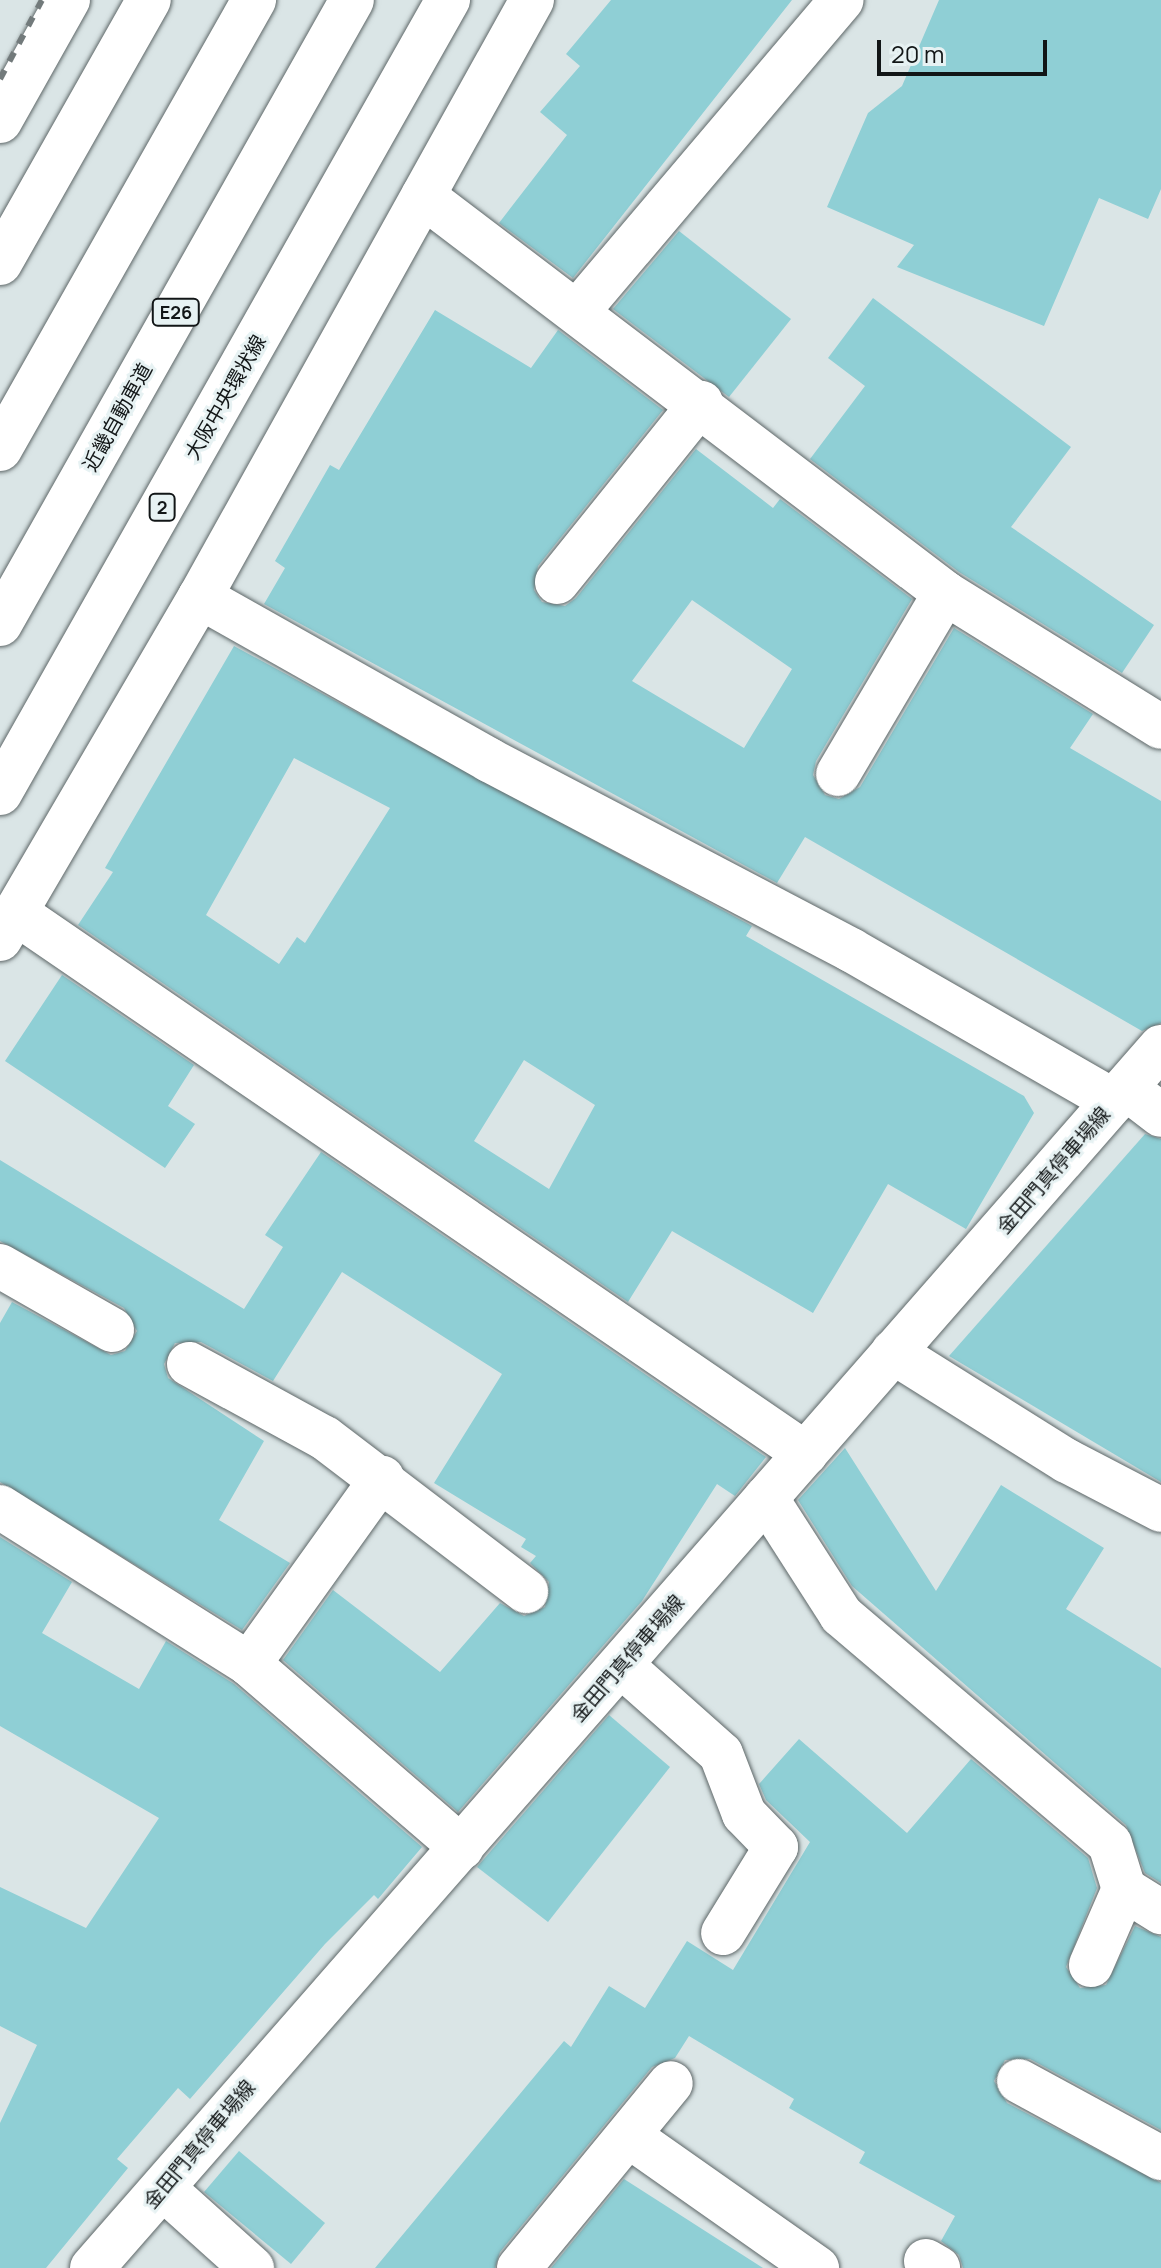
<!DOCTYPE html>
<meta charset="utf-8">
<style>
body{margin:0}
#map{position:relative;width:1161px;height:2268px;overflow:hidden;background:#dae5e6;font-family:Manrope,"Noto Sans JP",sans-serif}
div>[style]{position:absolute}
.building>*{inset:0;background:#8fcfd5}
.roads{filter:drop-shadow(0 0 2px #5e6768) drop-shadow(0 0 2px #5e6768)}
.minor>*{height:44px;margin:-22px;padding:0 22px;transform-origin:22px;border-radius:22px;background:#fff}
.major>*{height:44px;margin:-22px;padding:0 22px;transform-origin:22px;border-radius:22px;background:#fff}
.highway>*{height:44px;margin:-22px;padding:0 22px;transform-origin:22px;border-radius:22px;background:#fff}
.rail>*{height:6px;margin-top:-3px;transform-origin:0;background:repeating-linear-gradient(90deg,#727a7b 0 10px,transparent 0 20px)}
span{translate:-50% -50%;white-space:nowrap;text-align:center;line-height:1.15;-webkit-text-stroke:6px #e7f2f3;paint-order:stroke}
.shield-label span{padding:2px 6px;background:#e7f2f3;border:2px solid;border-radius:6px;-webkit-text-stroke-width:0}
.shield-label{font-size:18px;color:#121617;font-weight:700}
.street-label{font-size:20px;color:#121617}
.scale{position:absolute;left:877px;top:40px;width:170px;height:36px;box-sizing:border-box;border:4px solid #121617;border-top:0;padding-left:10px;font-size:24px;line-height:28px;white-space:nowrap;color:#121617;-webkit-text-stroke:6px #e7f2f3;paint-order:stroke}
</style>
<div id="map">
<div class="building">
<i style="clip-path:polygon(611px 0,792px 0,573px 278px,499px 223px,567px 135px,540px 112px,580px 66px,566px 54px)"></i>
<i style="clip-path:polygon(939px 0,1161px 0,1161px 189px,1148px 219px,1099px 198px,1044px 326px,897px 267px,914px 245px,827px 207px,868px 113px,902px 86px)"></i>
<i style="clip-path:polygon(679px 231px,791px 319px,729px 397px,613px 309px)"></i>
<i style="clip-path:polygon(873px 298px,1071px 447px,1011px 527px,1154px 625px,1122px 673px,959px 572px,810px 459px,865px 386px,828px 358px)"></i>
<i style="clip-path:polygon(evenodd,435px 310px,531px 368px,558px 330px,663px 410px,538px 566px,534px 590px,542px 602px,565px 606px,576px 598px,696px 449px,773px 508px,780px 499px,912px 599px,816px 761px,813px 775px,825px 795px,839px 799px,860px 787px,954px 628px,1093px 714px,1070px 748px,1161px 801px,1161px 1023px,1142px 1031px,805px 837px,777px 883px,264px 604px,285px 568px,275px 561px,330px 465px,339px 470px,435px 310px,692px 600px,792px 669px,744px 748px,632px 681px,692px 600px)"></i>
<i style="clip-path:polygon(evenodd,234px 646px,752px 926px,746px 936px,1024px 1096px,1034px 1113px,966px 1229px,888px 1184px,813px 1313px,672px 1231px,628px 1302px,78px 925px,113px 872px,105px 868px,234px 646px,294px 758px,390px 808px,305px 943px,297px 937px,279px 964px,206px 915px,294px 758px,234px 646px,524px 1060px,595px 1105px,549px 1189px,474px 1141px,524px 1060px)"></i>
<i style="clip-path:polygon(62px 975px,194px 1065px,168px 1106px,195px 1124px,165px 1168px,5px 1061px)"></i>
<i style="clip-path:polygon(1145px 1134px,1161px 1139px,1161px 1482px,949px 1356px)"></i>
<i style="clip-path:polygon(321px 1152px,766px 1457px,735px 1496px,717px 1484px,642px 1601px,458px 1812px,283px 1660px,333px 1590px,440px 1672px,500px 1603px,524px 1616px,545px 1607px,549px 1582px,530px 1563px,536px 1556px,521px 1547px,526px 1539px,434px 1483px,502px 1374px,342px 1272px,273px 1381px,201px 1342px,175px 1343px,164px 1364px,168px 1378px,264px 1441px,219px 1520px,290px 1563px,242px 1630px,0 1482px,0 1323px,12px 1302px,111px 1355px,125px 1351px,137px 1331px,124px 1308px,0 1241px,0 1160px,244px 1309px,283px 1247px,265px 1235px)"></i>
<i style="clip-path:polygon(845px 1448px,936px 1591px,1001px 1485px,1104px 1548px,1066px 1609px,1161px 1668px,1161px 1883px,1145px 1873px,1126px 1825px,852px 1586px,798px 1500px)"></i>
<i style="clip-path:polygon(0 1537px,72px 1582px,42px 1633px,139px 1689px,166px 1641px,234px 1684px,422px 1847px,378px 1899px,374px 1895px,325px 1944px,190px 2099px,178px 2088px,117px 2159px,128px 2168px,46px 2268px,0 2268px,0 2123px,37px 2045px,0 2026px,0 1887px,86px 1928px,159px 1818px,0 1726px)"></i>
<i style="clip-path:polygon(609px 1715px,670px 1767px,548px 1922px,477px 1867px)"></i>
<i style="clip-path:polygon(799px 1739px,907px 1833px,971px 1759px,1088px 1858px,1097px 1888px,1066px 1967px,1080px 1988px,1106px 1985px,1135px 1926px,1161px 1937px,1161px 2130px,1030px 2059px,1005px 2060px,994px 2081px,1007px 2103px,1161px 2183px,1161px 2268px,963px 2268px,959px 2255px,941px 2241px,955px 2216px,859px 2163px,865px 2152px,789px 2108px,794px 2099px,689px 2036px,675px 2058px,652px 2067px,500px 2252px,495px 2268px,375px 2268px,564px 2041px,571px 2047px,609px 1986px,645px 2008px,687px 1941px,733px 1970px,810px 1842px,766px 1800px,759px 1784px)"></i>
<i style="clip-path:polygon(239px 2151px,325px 2223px,291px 2264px,204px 2192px)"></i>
<i style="clip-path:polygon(624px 2179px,763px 2268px,551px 2268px)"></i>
</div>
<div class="roads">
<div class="minor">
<i style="left:423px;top:196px;width:656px;rotate:37.25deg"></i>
<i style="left:945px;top:593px;width:254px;rotate:31.8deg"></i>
<i style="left:577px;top:312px;width:409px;rotate:-49.7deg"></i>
<i style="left:557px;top:582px;width:230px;rotate:-51.2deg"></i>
<i style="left:200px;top:597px;width:332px;rotate:29.4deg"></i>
<i style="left:489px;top:760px;width:409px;rotate:27.7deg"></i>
<i style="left:851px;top:950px;width:303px;rotate:29.9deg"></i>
<i style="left:838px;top:774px;width:210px;rotate:-59.4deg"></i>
<i style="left:16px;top:913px;width:957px;rotate:34.4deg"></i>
<i style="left:1126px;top:1088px;width:44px;rotate:37.6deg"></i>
<i style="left:0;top:1266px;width:129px;rotate:29.7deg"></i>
<i style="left:893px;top:1352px;width:205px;rotate:32.1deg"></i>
<i style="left:1067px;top:1461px;width:106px;rotate:27.5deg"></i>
<i style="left:189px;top:1364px;width:155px;rotate:28.6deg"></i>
<i style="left:325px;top:1438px;width:253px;rotate:37.3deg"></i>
<i style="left:766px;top:1498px;width:139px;rotate:57.3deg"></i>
<i style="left:841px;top:1615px;width:353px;rotate:40.4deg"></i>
<i style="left:1110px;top:1844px;width:47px;rotate:72.7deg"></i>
<i style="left:1124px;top:1889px;width:83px;rotate:113.5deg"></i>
<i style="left:0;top:1507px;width:294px;rotate:32.2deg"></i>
<i style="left:249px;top:1664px;width:281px;rotate:40.8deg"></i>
<i style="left:249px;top:1664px;width:229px;rotate:-54.4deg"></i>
<i style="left:622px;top:1666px;width:132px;rotate:41.6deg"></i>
<i style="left:721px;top:1754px;width:64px;rotate:69deg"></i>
<i style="left:744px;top:1814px;width:46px;rotate:45.9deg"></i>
<i style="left:776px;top:1847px;width:101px;rotate:121.6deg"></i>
<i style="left:1124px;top:1889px;width:44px;rotate:31.9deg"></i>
<i style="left:1019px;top:2081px;width:162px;rotate:28.5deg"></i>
<i style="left:629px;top:2136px;width:230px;rotate:35.1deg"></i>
<i style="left:163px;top:2188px;width:120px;rotate:42deg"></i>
<i style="left:926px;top:2261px;width:14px;rotate:30deg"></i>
<i style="left:519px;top:2268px;width:239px;rotate:-50.6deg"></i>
</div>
<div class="major">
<i style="left:0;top:121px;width:139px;rotate:-60.7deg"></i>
<i style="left:0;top:263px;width:302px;rotate:-60.5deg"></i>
<i style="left:0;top:793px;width:911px;rotate:-60.54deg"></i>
<i style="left:0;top:939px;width:396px;rotate:-59.7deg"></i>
<i style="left:200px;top:597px;width:683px;rotate:-60.92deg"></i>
<i style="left:92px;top:2268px;width:1623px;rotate:-48.8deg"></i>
</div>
<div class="highway">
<i style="left:0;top:449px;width:516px;rotate:-60.5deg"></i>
<i style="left:0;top:624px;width:716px;rotate:-60.57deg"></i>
</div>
</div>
<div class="rail">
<i style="left:0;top:79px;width:89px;rotate:-62deg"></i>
</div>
<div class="shield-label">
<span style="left:176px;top:312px">E26</span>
<span style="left:162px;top:507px">2</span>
</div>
<div class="street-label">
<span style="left:225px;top:397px;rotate:-60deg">大阪中央環状線</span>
<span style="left:117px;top:417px;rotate:-61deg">近畿自動車道</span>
<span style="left:1053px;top:1170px;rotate:-49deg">金田門真停車場線</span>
<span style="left:627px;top:1658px;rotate:-49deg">金田門真停車場線</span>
<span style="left:199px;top:2144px;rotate:-50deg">金田門真停車場線</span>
</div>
<div class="scale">20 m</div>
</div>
